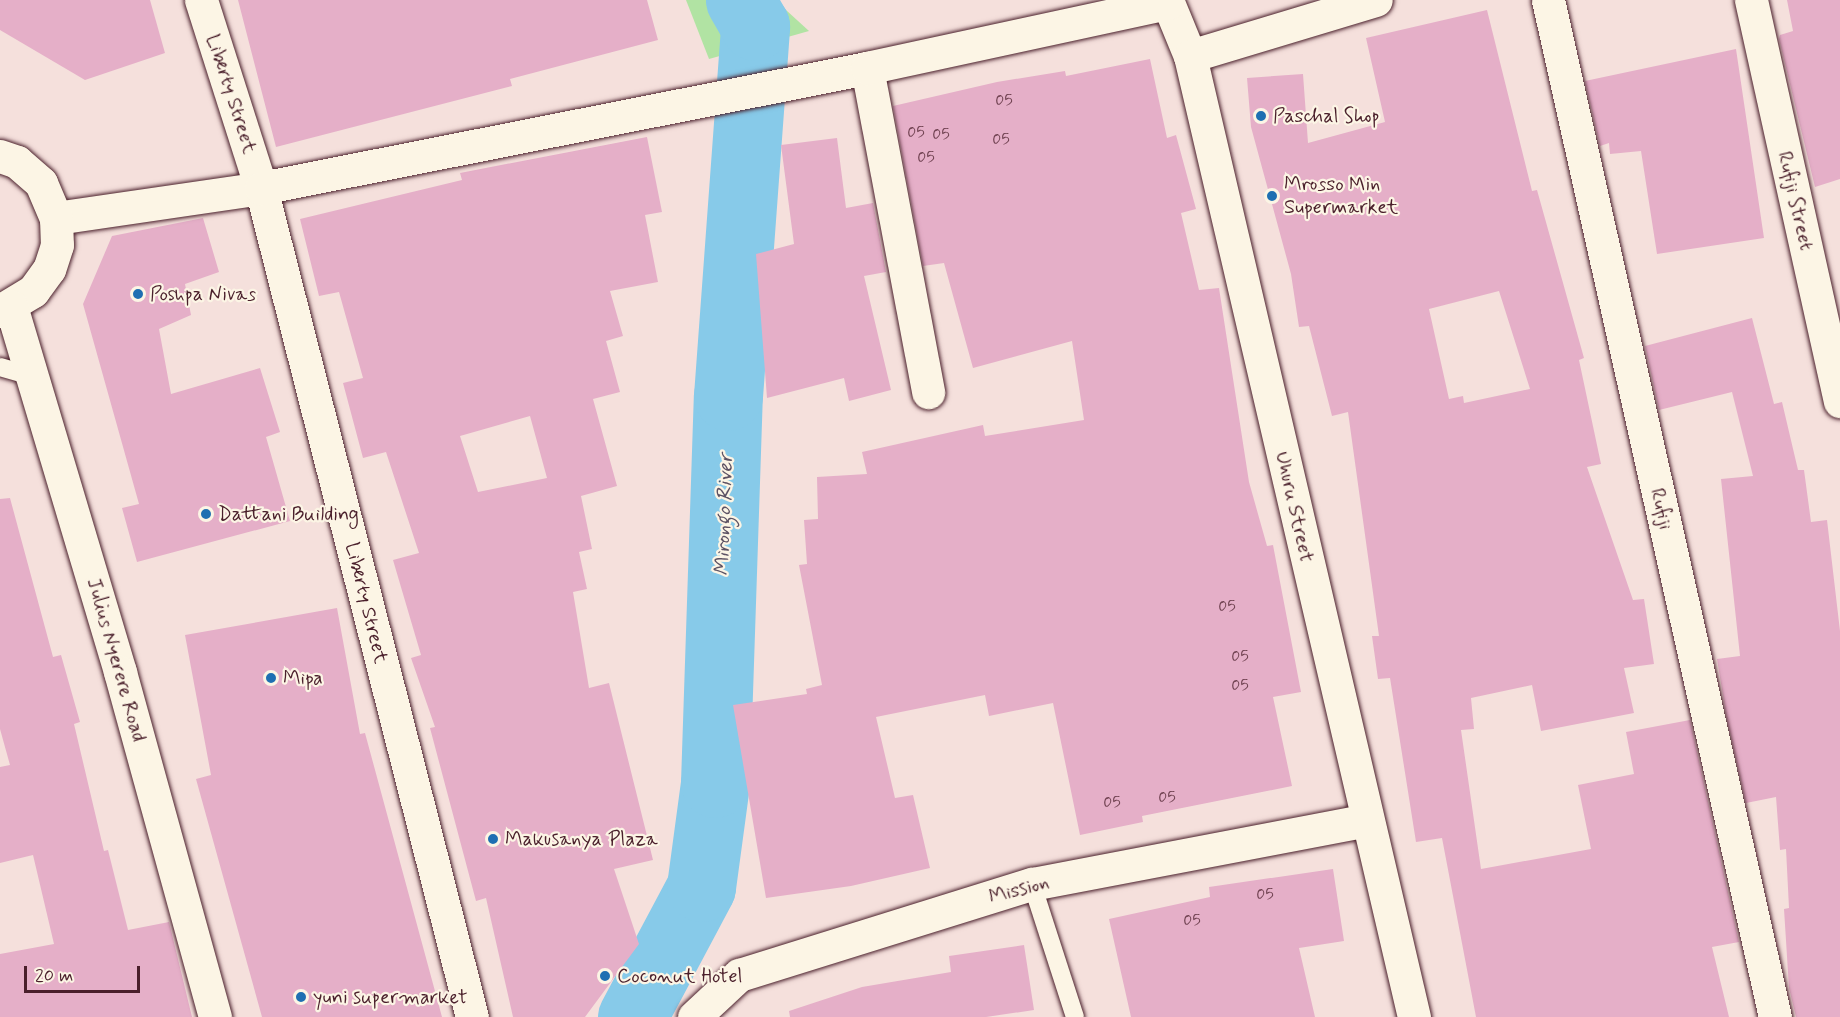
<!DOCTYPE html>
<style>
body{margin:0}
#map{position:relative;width:1840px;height:1017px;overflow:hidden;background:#f5e0dc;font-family:Mynerve,sans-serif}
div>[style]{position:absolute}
.green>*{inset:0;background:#b1e3a3}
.river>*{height:69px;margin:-34.5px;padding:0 34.5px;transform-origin:34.5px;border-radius:34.5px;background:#87cae9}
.building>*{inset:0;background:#e5afc8}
.roads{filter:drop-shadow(0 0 2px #4a1f2b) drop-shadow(0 0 2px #4a1f2b)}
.lane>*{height:18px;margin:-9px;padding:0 9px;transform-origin:9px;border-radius:9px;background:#fcf5e5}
.street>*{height:33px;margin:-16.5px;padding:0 16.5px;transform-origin:16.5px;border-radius:16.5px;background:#fcf5e5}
.secondary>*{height:33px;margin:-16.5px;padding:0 16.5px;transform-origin:16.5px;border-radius:16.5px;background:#fcf5e5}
.highway>*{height:33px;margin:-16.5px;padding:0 16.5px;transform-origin:16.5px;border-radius:16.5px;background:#fcf5e5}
.dots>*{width:16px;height:16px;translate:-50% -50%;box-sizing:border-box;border:3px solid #fcf5e5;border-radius:50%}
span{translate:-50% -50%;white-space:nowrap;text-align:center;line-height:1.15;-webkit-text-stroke:4.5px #fcf5e5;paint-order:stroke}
.number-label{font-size:16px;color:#714352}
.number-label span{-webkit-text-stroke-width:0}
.street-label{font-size:20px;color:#4a1f2b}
.poi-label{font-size:20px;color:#4a1f2b}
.left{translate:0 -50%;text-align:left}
.water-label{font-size:21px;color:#5c5264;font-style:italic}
.scale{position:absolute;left:24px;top:966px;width:116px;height:27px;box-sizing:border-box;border:3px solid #4a1f2b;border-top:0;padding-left:8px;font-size:18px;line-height:21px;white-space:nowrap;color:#4a1f2b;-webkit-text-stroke:4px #fcf5e5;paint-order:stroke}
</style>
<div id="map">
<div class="green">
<i style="clip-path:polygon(686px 0,775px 0,809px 31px,709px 59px)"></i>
</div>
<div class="river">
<i style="left:632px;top:1017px;width:147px;rotate:-62deg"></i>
<i style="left:701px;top:887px;width:105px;rotate:-82.3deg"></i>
<i style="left:715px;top:783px;width:387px;rotate:-88.1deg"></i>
<i style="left:728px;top:396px;width:371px;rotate:-85.8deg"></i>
<i style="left:755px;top:26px;width:30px;rotate:-120deg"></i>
</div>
<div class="building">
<i style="clip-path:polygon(0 0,150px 0,165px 53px,85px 80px,0 30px)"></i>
<i style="clip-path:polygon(238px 0,647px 0,658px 40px,510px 79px,512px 86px,276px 147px)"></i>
<i style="clip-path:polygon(1787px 0,1840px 0,1840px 179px,1815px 187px,1779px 39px,1780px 35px,1793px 31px)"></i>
<i style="clip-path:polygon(evenodd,1487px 10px,1532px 191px,1537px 190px,1584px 358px,1579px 360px,1601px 464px,1587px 467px,1633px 600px,1644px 599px,1654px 664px,1624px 668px,1634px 713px,1541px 731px,1532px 685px,1471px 698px,1474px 729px,1461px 730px,1481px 869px,1591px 849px,1578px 785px,1634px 774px,1626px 732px,1690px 720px,1739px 942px,1712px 947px,1729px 1017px,1476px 1017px,1442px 838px,1416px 842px,1390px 678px,1378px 679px,1372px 636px,1379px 636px,1348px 412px,1332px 416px,1309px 326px,1299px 327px,1291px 274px,1251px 127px,1247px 78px,1303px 74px,1308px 143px,1385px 122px,1366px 38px,1487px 10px,1499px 291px,1530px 389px,1464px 403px,1463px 396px,1449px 399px,1429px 309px,1499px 291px)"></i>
<i style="clip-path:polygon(1736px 49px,1764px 238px,1657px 254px,1641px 151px,1610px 154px,1609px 143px,1600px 146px,1585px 81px)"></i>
<i style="clip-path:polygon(1150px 59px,1167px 138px,1176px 135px,1196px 209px,1181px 213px,1199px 290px,1219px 288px,1249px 482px,1267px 546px,1273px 545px,1301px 692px,1273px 697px,1292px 786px,1142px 816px,1143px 822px,1080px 835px,1053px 703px,989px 716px,985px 695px,876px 717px,895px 798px,913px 795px,930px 868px,851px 886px,766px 898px,733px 705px,807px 694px,806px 689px,822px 685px,799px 565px,807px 564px,804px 520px,818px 519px,817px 477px,867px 474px,862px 452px,983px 425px,985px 436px,1084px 420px,1072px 341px,973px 368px,944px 263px,923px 266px,893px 106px,997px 82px,1065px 71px,1066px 76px)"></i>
<i style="clip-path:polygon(evenodd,647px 137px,662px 212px,645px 215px,658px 282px,610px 291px,623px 336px,606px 341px,620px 392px,593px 399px,617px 486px,581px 496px,592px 549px,579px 552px,587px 589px,573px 592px,589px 688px,609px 683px,653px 860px,614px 869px,639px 944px,585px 1017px,513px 1017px,486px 898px,476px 901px,430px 728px,435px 727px,411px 658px,421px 655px,393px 560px,419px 553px,386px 452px,363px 458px,343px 383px,363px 378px,339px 292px,319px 296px,300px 219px,462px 180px,460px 173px,647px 137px,530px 416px,547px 478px,478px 492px,460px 436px,530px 416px)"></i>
<i style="clip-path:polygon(837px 138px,846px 208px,873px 203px,886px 272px,864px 276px,891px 390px,849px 401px,844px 378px,767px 398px,756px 254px,794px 244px,781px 145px)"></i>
<i style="clip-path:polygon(203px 218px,219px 272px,185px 284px,191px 315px,159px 329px,171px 394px,260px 368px,280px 432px,266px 437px,290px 521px,137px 562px,122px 508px,139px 504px,83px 304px,112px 236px)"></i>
<i style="clip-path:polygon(1752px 318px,1774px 404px,1782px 402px,1798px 470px,1804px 470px,1811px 522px,1827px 520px,1840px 631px,1840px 1017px,1796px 1017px,1789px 988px,1784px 909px,1789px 908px,1786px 849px,1780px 850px,1776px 797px,1746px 803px,1726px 714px,1717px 659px,1740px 656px,1721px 479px,1753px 476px,1732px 392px,1659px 410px,1645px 346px)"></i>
<i style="clip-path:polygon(10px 498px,53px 657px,61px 655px,80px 722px,74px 724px,104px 851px,108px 850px,128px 930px,169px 922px,192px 1017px,0 1017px,0 954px,54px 944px,33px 855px,0 863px,0 767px,10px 765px,0 729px,0 499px)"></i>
<i style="clip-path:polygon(337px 608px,360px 734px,365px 733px,442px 1017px,262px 1017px,196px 779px,211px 775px,185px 635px)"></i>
<i style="clip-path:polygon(1333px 869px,1344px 941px,1299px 948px,1315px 1017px,1131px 1017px,1109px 919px,1210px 897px,1209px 887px)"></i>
<i style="clip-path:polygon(1024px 945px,1034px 1010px,986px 1017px,790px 1017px,789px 1011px,862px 987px,951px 972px,949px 956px)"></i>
</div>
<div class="roads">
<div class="lane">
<i style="left:0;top:367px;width:33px;rotate:16deg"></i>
<i style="left:1032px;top:884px;width:140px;rotate:72.1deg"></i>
</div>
<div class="street">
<i style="left:201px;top:0;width:197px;rotate:72.3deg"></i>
<i style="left:261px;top:188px;width:855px;rotate:75.72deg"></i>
<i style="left:1548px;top:0;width:1042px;rotate:77.42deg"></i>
<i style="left:867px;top:68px;width:330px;rotate:79.3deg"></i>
<i style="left:694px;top:1017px;width:62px;rotate:-43deg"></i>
<i style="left:739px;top:975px;width:307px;rotate:-17.3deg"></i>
<i style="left:1032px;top:884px;width:340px;rotate:-10.8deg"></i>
</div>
<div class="secondary">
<i style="left:1167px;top:0;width:61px;rotate:67.7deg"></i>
<i style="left:1190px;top:56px;width:987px;rotate:76.88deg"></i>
<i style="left:1751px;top:0;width:411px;rotate:77.5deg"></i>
<i style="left:1190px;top:56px;width:194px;rotate:-16.8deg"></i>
<i style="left:56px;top:218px;width:207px;rotate:-8.3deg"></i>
<i style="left:261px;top:188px;width:618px;rotate:-11.2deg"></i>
<i style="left:867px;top:68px;width:308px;rotate:-12.2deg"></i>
</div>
<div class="highway">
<i style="left:0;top:156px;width:18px;rotate:19deg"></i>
<i style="left:17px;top:162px;width:32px;rotate:41deg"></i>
<i style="left:41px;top:183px;width:38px;rotate:67deg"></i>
<i style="left:56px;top:218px;width:27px;rotate:88deg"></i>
<i style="left:57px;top:245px;width:25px;rotate:108deg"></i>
<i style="left:49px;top:269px;width:27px;rotate:126deg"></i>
<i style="left:33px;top:291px;width:39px;rotate:149deg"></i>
<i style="left:11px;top:306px;width:382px;rotate:73.4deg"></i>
<i style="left:120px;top:672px;width:358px;rotate:74.6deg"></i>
</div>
</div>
<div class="dots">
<i style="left:1261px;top:116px;background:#1f6fb2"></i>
<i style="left:1272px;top:196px;background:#1f6fb2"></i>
<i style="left:138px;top:294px;background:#1f6fb2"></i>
<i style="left:206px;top:514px;background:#1f6fb2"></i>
<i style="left:271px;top:678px;background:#1f6fb2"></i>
<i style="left:493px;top:839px;background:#1f6fb2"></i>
<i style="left:605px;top:976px;background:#1f6fb2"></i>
<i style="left:301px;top:997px;background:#1f6fb2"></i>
</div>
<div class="number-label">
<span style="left:1004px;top:101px">05</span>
<span style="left:916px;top:133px">05</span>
<span style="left:941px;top:135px">05</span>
<span style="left:1001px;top:140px">05</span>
<span style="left:926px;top:158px">05</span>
<span style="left:1227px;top:607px">05</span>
<span style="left:1240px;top:657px">05</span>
<span style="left:1240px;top:686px">05</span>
<span style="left:1167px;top:798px">05</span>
<span style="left:1112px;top:803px">05</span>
<span style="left:1265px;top:895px">05</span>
<span style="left:1192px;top:921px">05</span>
</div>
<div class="street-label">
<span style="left:231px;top:94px;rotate:72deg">Liberty Street</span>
<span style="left:1795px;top:201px;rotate:77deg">Rufiji Street</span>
<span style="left:1294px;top:507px;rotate:77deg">Uhuru Street</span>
<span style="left:1661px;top:509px;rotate:77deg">Rufiji</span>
<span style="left:366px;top:603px;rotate:76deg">Liberty Street</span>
<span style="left:116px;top:660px;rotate:74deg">Julius Nyerere Road</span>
<span style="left:1019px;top:890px;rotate:-15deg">Mission</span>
</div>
<div class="poi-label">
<span class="left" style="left:1273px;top:116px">Paschal Shop</span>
<span class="left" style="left:1284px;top:196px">Mrosso Min<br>Supermarket</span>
<span class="left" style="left:150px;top:294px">Poshpa Nivas</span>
<span class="left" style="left:218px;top:514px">Dattani Building</span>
<span class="left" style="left:283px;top:678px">Mipa</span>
<span class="left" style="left:505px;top:839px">Makusanya Plaza</span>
<span class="left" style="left:617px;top:976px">Coconut Hotel</span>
<span class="left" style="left:313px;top:997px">yuni supermarket</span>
</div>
<div class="water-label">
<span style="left:724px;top:515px;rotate:-88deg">Mirongo River</span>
</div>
<div class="scale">20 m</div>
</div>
